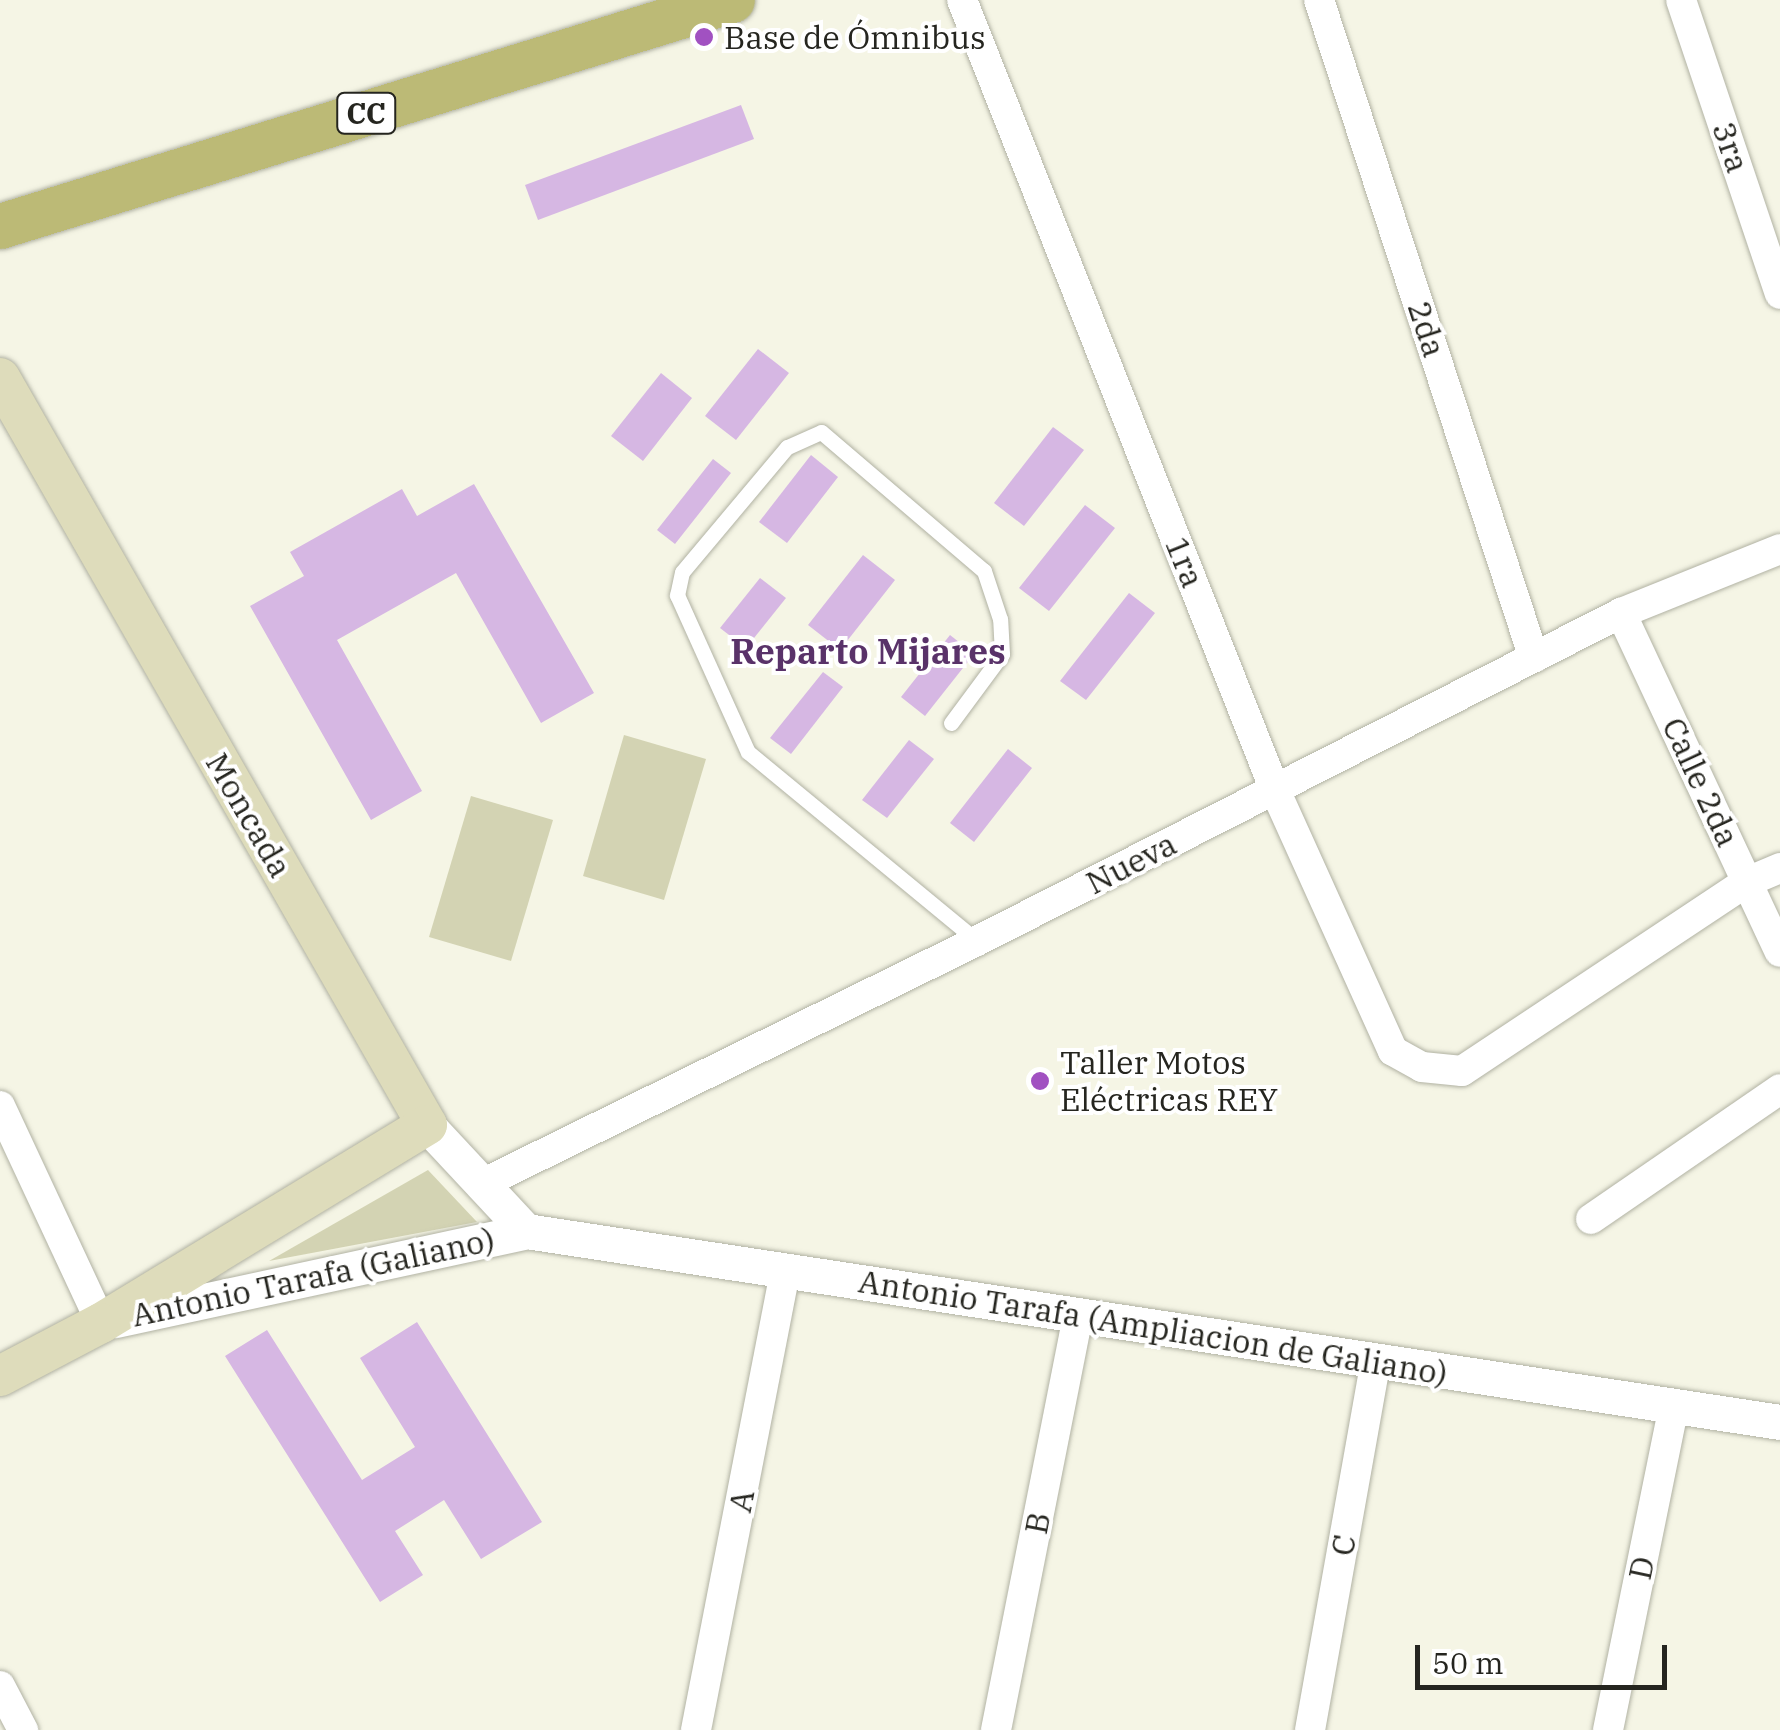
<!DOCTYPE html>
<meta charset="utf-8">
<style>
body{margin:0}
#map{position:relative;width:1780px;height:1730px;overflow:hidden;background:#f5f5e5;font-family:"IBM Plex Serif",serif}
div>[style]{position:absolute}
.green>*{inset:0;background:#d3d3b3}
.building>*{inset:0;background:#d6b7e3}
.roads{filter:drop-shadow(0 0 2px #b1b2a3) drop-shadow(0 0 2px #b1b2a3)}
.service>*{height:15px;margin:-7.5px;padding:0 7.5px;transform-origin:7.5px;border-radius:7.5px;background:#fff}
.minor>*{height:30px;margin:-15px;padding:0 15px;transform-origin:15px;border-radius:15px;background:#fff}
.tertiary>*{height:35px;margin:-17.5px;padding:0 17.5px;transform-origin:17.5px;border-radius:17.5px;background:#fff}
.secondary>*{height:40px;margin:-20px;padding:0 20px;transform-origin:20px;border-radius:20px;background:#dedcbb}
.primary>*{height:45px;margin:-22.5px;padding:0 22.5px;transform-origin:22.5px;border-radius:22.5px;background:#bcba76}
.dots>*{width:28px;height:28px;translate:-50% -50%;box-sizing:border-box;border:5px solid #fff;border-radius:50%}
span{translate:-50% -50%;white-space:nowrap;text-align:center;line-height:1.15;-webkit-text-stroke:8px #fff;paint-order:stroke}
.shield-label span{padding:2px 8px;background:#fff;border:2px solid;border-radius:8px;-webkit-text-stroke-width:0}
.shield-label{font-size:30px;color:#25251f;font-weight:700}
.poi-label{font-size:32px;color:#25251f}
.left{translate:0 -50%;text-align:left}
.street-label{font-size:32px;color:#25251f}
.neighbourhood-label{font-size:35px;color:#593269;font-weight:700}
.scale{position:absolute;left:1415px;top:1645px;width:252px;height:45px;box-sizing:border-box;border:5px solid #25251f;border-top:0;padding-left:12px;font-size:30px;line-height:35px;white-space:nowrap;color:#25251f;-webkit-text-stroke:8px #fff;paint-order:stroke}
</style>
<div id="map">
<div class="green">
<i style="clip-path:polygon(624px 735px,706px 759px,664px 900px,583px 876px)"></i>
<i style="clip-path:polygon(471px 796px,553px 820px,511px 961px,429px 937px)"></i>
<i style="clip-path:polygon(428px 1170px,477px 1222px,269px 1261px)"></i>
</div>
<div class="building">
<i style="clip-path:polygon(741px 105px,754px 139px,538px 220px,525px 185px)"></i>
<i style="clip-path:polygon(758px 349px,789px 373px,736px 440px,705px 416px)"></i>
<i style="clip-path:polygon(661px 373px,692px 398px,643px 461px,611px 436px)"></i>
<i style="clip-path:polygon(1053px 427px,1084px 450px,1024px 526px,994px 503px)"></i>
<i style="clip-path:polygon(811px 455px,838px 477px,787px 543px,759px 522px)"></i>
<i style="clip-path:polygon(713px 459px,731px 473px,675px 544px,657px 530px)"></i>
<i style="clip-path:polygon(474px 484px,594px 693px,541px 723px,456px 573px,337px 640px,422px 791px,371px 820px,250px 606px,304px 576px,290px 552px,402px 489px,417px 516px)"></i>
<i style="clip-path:polygon(1085px 505px,1115px 528px,1049px 611px,1019px 588px)"></i>
<i style="clip-path:polygon(863px 555px,895px 580px,840px 650px,808px 625px)"></i>
<i style="clip-path:polygon(760px 578px,786px 598px,746px 648px,720px 628px)"></i>
<i style="clip-path:polygon(1129px 593px,1155px 613px,1086px 700px,1060px 681px)"></i>
<i style="clip-path:polygon(950px 635px,974px 654px,925px 716px,901px 697px)"></i>
<i style="clip-path:polygon(823px 672px,843px 687px,791px 754px,770px 738px)"></i>
<i style="clip-path:polygon(909px 740px,934px 759px,887px 818px,862px 800px)"></i>
<i style="clip-path:polygon(1008px 749px,1032px 768px,974px 842px,950px 823px)"></i>
<i style="clip-path:polygon(417px 1322px,542px 1522px,481px 1559px,444px 1500px,395px 1531px,423px 1575px,380px 1602px,225px 1356px,267px 1330px,362px 1480px,415px 1447px,360px 1358px)"></i>
</div>
<div class="roads">
<div class="service">
<i style="left:951px;top:723px;width:86px;rotate:-53.5deg"></i>
<i style="left:1002px;top:654px;width:35px;rotate:-93deg"></i>
<i style="left:1000px;top:619px;width:51px;rotate:-108.4deg"></i>
<i style="left:984px;top:571px;width:214px;rotate:-139.5deg"></i>
<i style="left:821px;top:432px;width:37px;rotate:156deg"></i>
<i style="left:787px;top:447px;width:163px;rotate:130deg"></i>
<i style="left:682px;top:572px;width:24px;rotate:102deg"></i>
<i style="left:677px;top:595px;width:172px;rotate:65.7deg"></i>
<i style="left:748px;top:752px;width:297px;rotate:39.5deg"></i>
</div>
<div class="minor">
<i style="left:962px;top:0;width:850px;rotate:68.39deg"></i>
<i style="left:1275px;top:790px;width:286px;rotate:65.7deg"></i>
<i style="left:1393px;top:1051px;width:33px;rotate:29deg"></i>
<i style="left:1422px;top:1067px;width:40px;rotate:5.7deg"></i>
<i style="left:1462px;top:1071px;width:342px;rotate:-33.6deg"></i>
<i style="left:1747px;top:882px;width:36px;rotate:-23deg"></i>
<i style="left:1319px;top:0;width:692px;rotate:71.91deg"></i>
<i style="left:1681px;top:0;width:310px;rotate:71.4deg"></i>
<i style="left:1621px;top:613px;width:374px;rotate:64.9deg"></i>
<i style="left:0;top:1106px;width:239px;rotate:65deg"></i>
<i style="left:484px;top:1183px;width:549px;rotate:-26.15deg"></i>
<i style="left:977px;top:941px;width:723px;rotate:-26.99deg"></i>
<i style="left:1621px;top:613px;width:171px;rotate:-21.9deg"></i>
<i style="left:1591px;top:1219px;width:229px;rotate:-34.5deg"></i>
<i style="left:0;top:1686px;width:50px;rotate:62.4deg"></i>
<i style="left:696px;top:1730px;width:468px;rotate:-79deg"></i>
<i style="left:996px;top:1730px;width:422px;rotate:-78.8deg"></i>
<i style="left:1310px;top:1730px;width:375px;rotate:-79.9deg"></i>
<i style="left:1608px;top:1730px;width:331px;rotate:-78.5deg"></i>
</div>
<div class="tertiary">
<i style="left:427px;top:1125px;width:145px;rotate:47deg"></i>
<i style="left:116px;top:1320px;width:420px;rotate:-12.2deg"></i>
<i style="left:526px;top:1231px;width:1268px;rotate:8.66deg"></i>
</div>
<div class="secondary">
<i style="left:0;top:378px;width:860px;rotate:60.25deg"></i>
<i style="left:427px;top:1125px;width:381px;rotate:148.7deg"></i>
<i style="left:101px;top:1323px;width:114px;rotate:152.3deg"></i>
</div>
<div class="primary">
<i style="left:0;top:226px;width:766px;rotate:-17.16deg"></i>
</div>
</div>
<div class="dots">
<i style="left:704px;top:37px;background:#a151c1"></i>
<i style="left:1040px;top:1081px;background:#a151c1"></i>
</div>
<div class="shield-label">
<span style="left:366px;top:113px">CC</span>
</div>
<div class="poi-label">
<span class="left" style="left:724px;top:37px">Base de Ómnibus</span>
<span class="left" style="left:1060px;top:1081px">Taller Motos<br>Eléctricas REY</span>
</div>
<div class="street-label">
<span style="left:1731px;top:147px;rotate:71deg">3ra</span>
<span style="left:1427px;top:329px;rotate:72deg">2da</span>
<span style="left:1185px;top:562px;rotate:68deg">1ra</span>
<span style="left:1701px;top:782px;rotate:65deg">Calle 2da</span>
<span style="left:249px;top:815px;rotate:60deg">Moncada</span>
<span style="left:1131px;top:863px;rotate:-27deg">Nueva</span>
<span style="left:313px;top:1277px;rotate:-12deg">Antonio Tarafa (Galiano)</span>
<span style="left:1153px;top:1327px;rotate:9deg">Antonio Tarafa (Ampliacion de Galiano)</span>
<span style="left:741px;top:1501px;rotate:-79deg">A</span>
<span style="left:1037px;top:1523px;rotate:-79deg">B</span>
<span style="left:1343px;top:1545px;rotate:-80deg">C</span>
<span style="left:1641px;top:1568px;rotate:-78deg">D</span>
</div>
<div class="neighbourhood-label">
<span style="left:868px;top:651px">Reparto Mijares</span>
</div>
<div class="scale">50 m</div>
</div>
